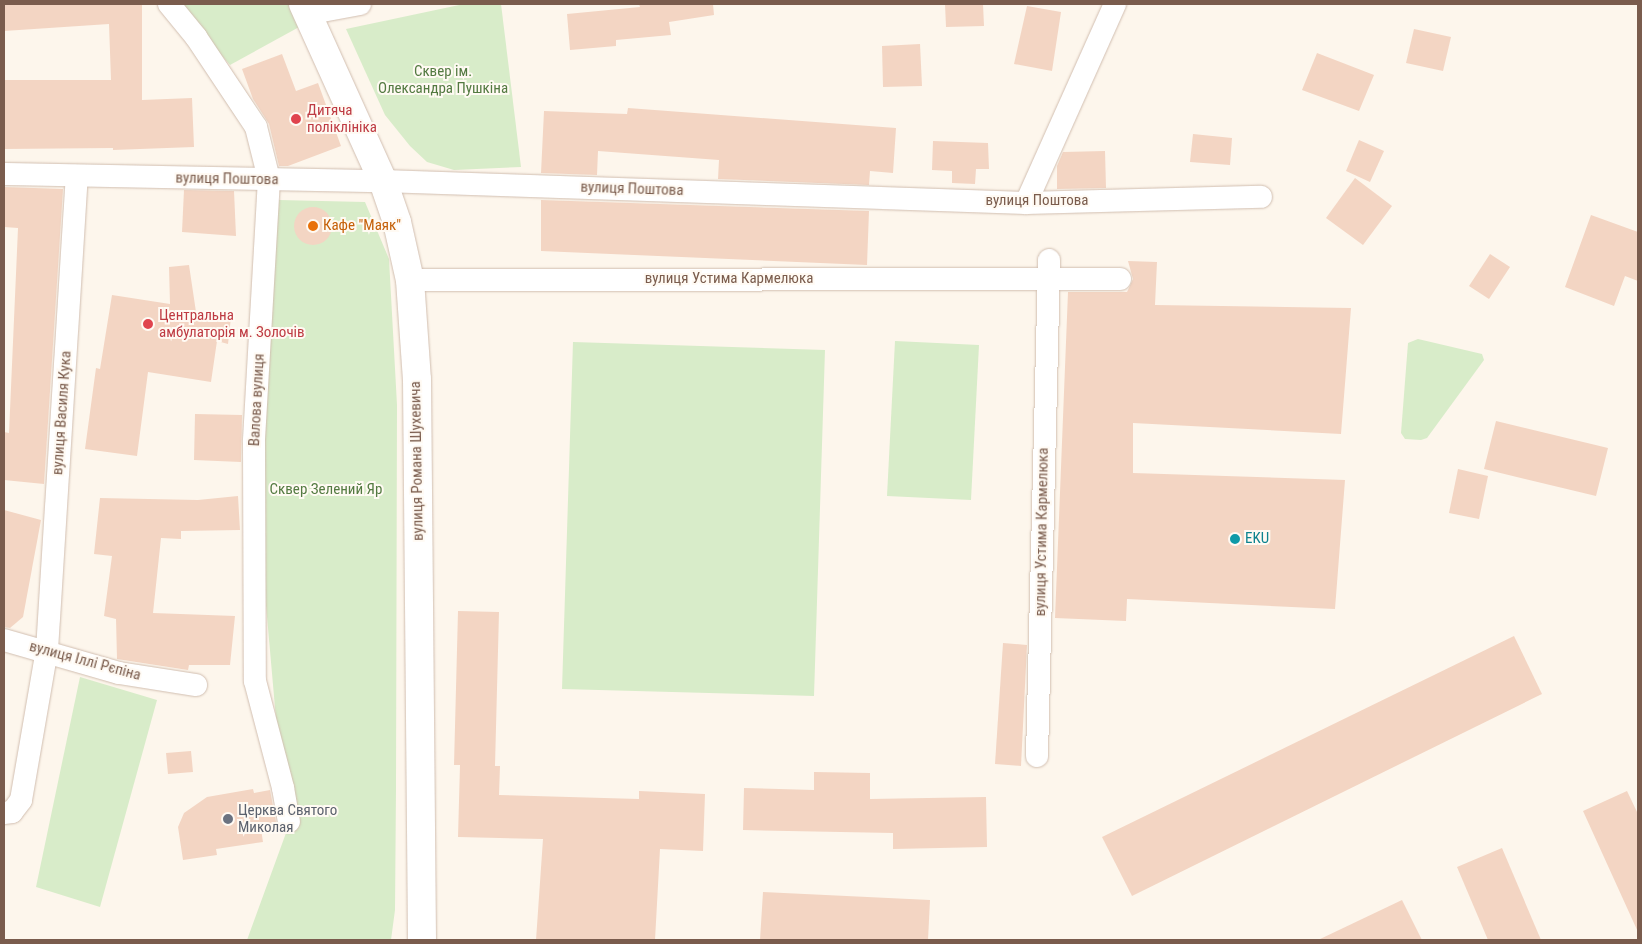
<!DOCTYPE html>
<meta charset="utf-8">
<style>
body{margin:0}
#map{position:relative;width:1642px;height:944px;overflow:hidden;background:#fdf6ec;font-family:"Roboto Condensed",sans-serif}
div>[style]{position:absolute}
.green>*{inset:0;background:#d8ecc9}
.building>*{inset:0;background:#f3d5c3}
.round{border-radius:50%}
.roads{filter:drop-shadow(0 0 1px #d1beb0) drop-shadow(0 0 1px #d1beb0)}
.street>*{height:22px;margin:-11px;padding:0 11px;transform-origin:11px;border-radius:11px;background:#fff}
.secondary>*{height:28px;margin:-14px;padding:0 14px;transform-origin:14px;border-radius:14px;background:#fff}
.dots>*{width:14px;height:14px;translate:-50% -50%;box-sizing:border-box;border:2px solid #fffaf3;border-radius:50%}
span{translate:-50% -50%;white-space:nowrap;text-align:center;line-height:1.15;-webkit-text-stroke:4px #fffaf3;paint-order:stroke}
.park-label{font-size:15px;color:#537a41}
.health-label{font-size:15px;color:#be3a42}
.left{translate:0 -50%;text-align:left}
.street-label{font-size:15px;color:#7a5c4d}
.food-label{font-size:15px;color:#c56008}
.culture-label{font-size:15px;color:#0d838f}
.worship-label{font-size:15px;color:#5b616d}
.frame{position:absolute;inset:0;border:5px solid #7a5c4d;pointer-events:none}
</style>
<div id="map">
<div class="green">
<i style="clip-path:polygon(176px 4px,294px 4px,301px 26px,230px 65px)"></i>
<i style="clip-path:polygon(464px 4px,501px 4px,521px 167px,454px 170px,427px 162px,410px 146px,385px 115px,346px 29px)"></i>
<i style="clip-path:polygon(279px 200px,365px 202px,389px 259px,397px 405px,396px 789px,395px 910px,391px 940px,247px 940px,286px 833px,256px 491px)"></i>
<i style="clip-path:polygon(1418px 339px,1482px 354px,1484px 360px,1427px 438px,1421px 440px,1405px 439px,1401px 433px,1408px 343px)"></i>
<i style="clip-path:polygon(895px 341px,979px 345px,971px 500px,887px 496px)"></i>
<i style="clip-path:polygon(573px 342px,825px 350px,814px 696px,562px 689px)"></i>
<i style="clip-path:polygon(80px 677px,157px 700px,100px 907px,36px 887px)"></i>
</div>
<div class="building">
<i style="clip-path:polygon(4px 4px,142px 4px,142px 100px,192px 98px,194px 147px,113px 150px,113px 148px,4px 149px,4px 80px,111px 80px,109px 24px,4px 31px)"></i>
<i style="clip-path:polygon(639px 4px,713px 4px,714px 15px,669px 22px,671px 35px,616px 40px,616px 46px,570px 50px,567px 14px,640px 7px)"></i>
<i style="clip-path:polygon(945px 4px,983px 4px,984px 26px,946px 27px)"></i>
<i style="clip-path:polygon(1027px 6px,1061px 12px,1052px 71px,1014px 64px)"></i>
<i style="clip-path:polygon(1414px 29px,1451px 37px,1443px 71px,1406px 63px)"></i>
<i style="clip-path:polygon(920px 44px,922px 86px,883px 87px,882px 46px)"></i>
<i style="clip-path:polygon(1317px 53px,1374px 75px,1359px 111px,1302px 90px)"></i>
<i style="clip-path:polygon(282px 54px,296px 91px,318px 83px,341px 146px,288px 166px,279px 166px,269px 124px,253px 99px,242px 69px)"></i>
<i style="clip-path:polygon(628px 108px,896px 128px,893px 173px,870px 171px,869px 185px,718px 179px,719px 160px,598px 151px,597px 175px,541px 173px,544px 111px,627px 114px)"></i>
<i style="clip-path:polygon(1193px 134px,1232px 138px,1230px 165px,1190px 162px)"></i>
<i style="clip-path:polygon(1359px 140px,1384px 151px,1370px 182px,1346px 171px)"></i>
<i style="clip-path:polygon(933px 141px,988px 143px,989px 169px,976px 169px,975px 184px,952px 183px,952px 171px,932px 170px)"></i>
<i style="clip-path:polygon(1105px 151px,1106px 188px,1057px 189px,1057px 166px,1063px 152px)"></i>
<i style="clip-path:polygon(1355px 178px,1392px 206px,1363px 245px,1326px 218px)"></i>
<i style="clip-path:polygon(4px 187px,63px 189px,44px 484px,4px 480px,4px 432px,9px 433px,18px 228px,4px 227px)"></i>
<i style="clip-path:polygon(184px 190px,234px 191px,236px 236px,182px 232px)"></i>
<i style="clip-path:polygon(541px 200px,869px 211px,867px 265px,541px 251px)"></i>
<i class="round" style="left:294px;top:207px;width:38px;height:38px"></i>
<i style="clip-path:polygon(1591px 215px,1638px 232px,1638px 281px,1625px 276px,1614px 306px,1565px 287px)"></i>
<i style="clip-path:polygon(1490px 254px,1510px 267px,1489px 299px,1469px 286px)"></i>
<i style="clip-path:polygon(1128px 261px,1157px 262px,1155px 305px,1351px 308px,1341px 434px,1133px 423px,1133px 473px,1345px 480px,1335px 609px,1127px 599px,1126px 621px,1055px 618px,1068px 292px,1127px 292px,1133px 279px)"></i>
<i style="clip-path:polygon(189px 265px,196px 312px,231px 317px,228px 344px,217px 341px,211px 382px,148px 372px,137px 456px,85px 449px,96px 368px,100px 369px,112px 295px,170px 304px,169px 267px)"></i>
<i style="clip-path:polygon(195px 414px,242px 415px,241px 462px,194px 460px)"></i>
<i style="clip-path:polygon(1496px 421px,1608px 448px,1596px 496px,1484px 469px)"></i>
<i style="clip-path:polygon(1458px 469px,1488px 476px,1479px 519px,1449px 513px)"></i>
<i style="clip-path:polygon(238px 496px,240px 530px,181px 531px,181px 539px,161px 538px,153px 613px,235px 616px,230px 665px,189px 665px,188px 670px,117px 659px,116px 619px,104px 616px,112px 556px,94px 554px,100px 498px,198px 500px)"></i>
<i style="clip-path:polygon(4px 510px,41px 520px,23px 617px,10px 628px,4px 627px)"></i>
<i style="clip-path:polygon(458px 611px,499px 612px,495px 766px,500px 766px,499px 795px,639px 799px,639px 791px,705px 794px,703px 851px,660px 849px,655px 940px,536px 940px,543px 839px,458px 837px,460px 765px,454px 765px)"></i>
<i style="clip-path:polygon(1514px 636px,1542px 694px,1132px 896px,1102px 837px)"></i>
<i style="clip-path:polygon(1003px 643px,1027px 645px,1021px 766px,995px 764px)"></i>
<i style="clip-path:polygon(191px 751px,193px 772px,168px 774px,166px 753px)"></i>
<i style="clip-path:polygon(814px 772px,870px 773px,870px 799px,986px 797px,987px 847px,893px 849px,893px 833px,743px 830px,744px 788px,814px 790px)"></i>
<i style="clip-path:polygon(253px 789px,254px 793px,270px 790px,276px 822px,276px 826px,261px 829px,263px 842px,216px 849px,217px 855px,183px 860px,178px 827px,184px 813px,207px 797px)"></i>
<i style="clip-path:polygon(1627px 791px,1638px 814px,1638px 932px,1583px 811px)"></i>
<i style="clip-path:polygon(1502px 848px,1541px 940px,1488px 940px,1457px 867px)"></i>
<i style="clip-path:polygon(763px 892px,930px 900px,928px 940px,760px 940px)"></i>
<i style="clip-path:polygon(1402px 900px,1422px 940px,1318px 940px)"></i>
</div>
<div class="roads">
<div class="street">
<i style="left:169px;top:4px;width:43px;rotate:50.7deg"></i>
<i style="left:196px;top:37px;width:108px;rotate:56.3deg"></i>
<i style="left:256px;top:127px;width:54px;rotate:76deg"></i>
<i style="left:269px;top:179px;width:263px;rotate:93.3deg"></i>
<i style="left:254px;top:442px;width:239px;rotate:89.8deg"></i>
<i style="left:255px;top:681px;width:111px;rotate:75.3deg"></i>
<i style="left:283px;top:788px;width:34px;rotate:80deg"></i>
<i style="left:306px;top:14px;width:55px;rotate:-10.5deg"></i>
<i style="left:4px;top:174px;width:379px;rotate:1.1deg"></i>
<i style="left:383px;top:181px;width:643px;rotate:1.96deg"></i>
<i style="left:1026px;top:203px;width:235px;rotate:-1.5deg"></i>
<i style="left:1026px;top:203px;width:218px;rotate:-65.9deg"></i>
<i style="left:410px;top:280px;width:710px;rotate:-0.08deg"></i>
<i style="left:4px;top:640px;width:120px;rotate:16deg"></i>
<i style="left:119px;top:673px;width:78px;rotate:8.9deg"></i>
<i style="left:1037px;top:756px;width:496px;rotate:-88.6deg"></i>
<i style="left:4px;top:813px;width:8px;rotate:-7deg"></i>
<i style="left:12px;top:812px;width:15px;rotate:-53deg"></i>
<i style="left:21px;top:800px;width:152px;rotate:-80.2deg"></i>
<i style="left:47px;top:650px;width:475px;rotate:-86.4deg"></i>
</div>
<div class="secondary">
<i style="left:303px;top:4px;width:194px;rotate:65.7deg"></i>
<i style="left:383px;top:181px;width:43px;rotate:71.1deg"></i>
<i style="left:397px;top:222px;width:59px;rotate:77.4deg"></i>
<i style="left:410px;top:280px;width:99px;rotate:86deg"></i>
<i style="left:417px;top:379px;width:561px;rotate:89.49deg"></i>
</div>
</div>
<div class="dots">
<i style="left:296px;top:119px;background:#e0444e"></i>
<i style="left:313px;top:226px;background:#e8710a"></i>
<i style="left:148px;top:324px;background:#e0444e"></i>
<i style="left:1235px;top:539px;background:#0f9aa8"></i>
<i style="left:228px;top:819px;background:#6b7280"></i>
</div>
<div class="park-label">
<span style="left:443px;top:80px">Сквер ім.<br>Олександра Пушкіна</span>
<span style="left:326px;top:490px">Сквер Зелений Яр</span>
</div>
<div class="health-label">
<span class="left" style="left:307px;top:119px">Дитяча<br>поліклініка</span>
<span class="left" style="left:159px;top:324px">Центральна<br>амбулаторія м. Золочів</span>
</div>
<div class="street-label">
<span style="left:227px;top:179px;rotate:1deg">вулиця Поштова</span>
<span style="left:632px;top:189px;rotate:2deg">вулиця Поштова</span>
<span style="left:1037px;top:201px">вулиця Поштова</span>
<span style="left:729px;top:279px">вулиця Устима Кармелюка</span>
<span style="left:257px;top:400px;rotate:-87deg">Валова вулиця</span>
<span style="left:62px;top:413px;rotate:-86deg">вулиця Василя Кука</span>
<span style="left:417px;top:461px;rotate:-91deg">вулиця Романа Шухевича</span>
<span style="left:1042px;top:532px;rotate:-89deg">вулиця Устима Кармелюка</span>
<span style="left:85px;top:661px;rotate:15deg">вулиця Іллі Рєпіна</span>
</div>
<div class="food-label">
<span class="left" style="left:323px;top:226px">Кафе "Маяк"</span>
</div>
<div class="culture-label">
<span class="left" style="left:1245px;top:539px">EKU</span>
</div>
<div class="worship-label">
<span class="left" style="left:238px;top:819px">Церква Святого<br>Миколая</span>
</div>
<div class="frame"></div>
</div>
